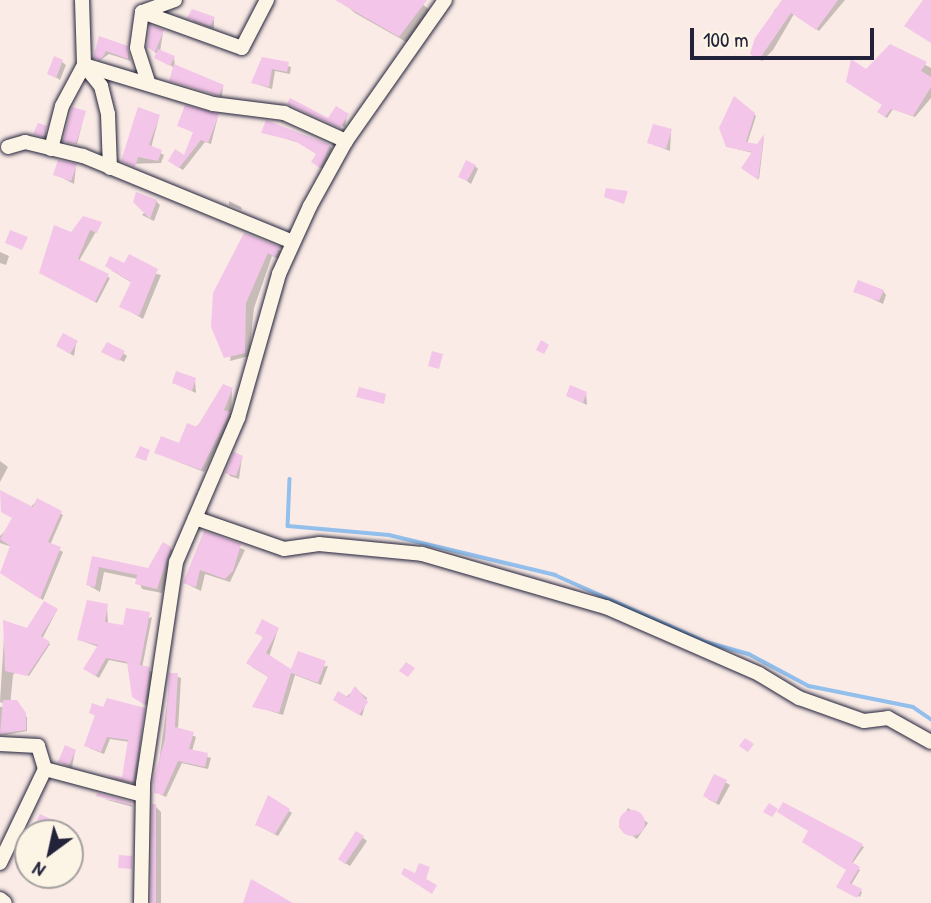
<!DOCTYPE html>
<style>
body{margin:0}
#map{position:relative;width:931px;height:903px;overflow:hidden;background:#faebe6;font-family:"Patrick Hand",sans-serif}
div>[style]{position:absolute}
.shadow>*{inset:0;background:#0003}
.stream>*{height:3.5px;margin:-1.75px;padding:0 1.75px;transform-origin:1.75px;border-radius:1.75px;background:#93bfec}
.building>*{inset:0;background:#f3c5e8}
.round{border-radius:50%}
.roads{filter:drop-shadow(0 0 2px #22223b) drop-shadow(0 0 2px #22223b)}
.street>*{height:14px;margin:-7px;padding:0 7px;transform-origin:7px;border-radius:7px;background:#fcf5e5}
span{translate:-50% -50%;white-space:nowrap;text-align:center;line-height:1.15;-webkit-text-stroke:5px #fcf5e5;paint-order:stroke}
.north{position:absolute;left:14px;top:819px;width:70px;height:70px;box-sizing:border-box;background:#fcf5e5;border:2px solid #a5a1a1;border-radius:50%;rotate:213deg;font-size:19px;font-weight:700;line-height:28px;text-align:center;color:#22223b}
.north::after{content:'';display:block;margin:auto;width:24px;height:32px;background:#22223b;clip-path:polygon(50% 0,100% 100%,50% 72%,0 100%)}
.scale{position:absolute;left:690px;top:28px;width:184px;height:32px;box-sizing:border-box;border:4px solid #22223b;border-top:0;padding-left:9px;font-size:21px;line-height:24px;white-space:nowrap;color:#22223b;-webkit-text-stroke:5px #fcf5e5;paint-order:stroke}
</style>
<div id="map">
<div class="shadow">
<i style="clip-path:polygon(351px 0,417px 0,431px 11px,408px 43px,355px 13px,347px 6px)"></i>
<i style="clip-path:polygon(799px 0,845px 0,819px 31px,794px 14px,773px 50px,762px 61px,754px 56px,775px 9px)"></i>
<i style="clip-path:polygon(192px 11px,214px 19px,214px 29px,193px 21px)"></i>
<i style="clip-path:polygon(163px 32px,160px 52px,174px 58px,175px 66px,223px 86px,222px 97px,171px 80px,174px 68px,152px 50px)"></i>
<i style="clip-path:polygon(100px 38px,127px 47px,131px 61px,109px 54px,99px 61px)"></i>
<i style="clip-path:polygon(890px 46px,931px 68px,931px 98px,915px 117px,893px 109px,887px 118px,881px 114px,884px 105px,867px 72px)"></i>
<i style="clip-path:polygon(263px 59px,291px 67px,290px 74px,275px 71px,272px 89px,253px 83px)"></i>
<i style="clip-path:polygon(62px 62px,66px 65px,60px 80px,49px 73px)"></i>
<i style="clip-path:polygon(734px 98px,756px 116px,747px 144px,758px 146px,764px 137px,759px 179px,743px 168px,753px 153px,729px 147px)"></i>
<i style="clip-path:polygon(85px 112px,77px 144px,66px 142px,65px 141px)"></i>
<i style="clip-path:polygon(347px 115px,345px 127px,328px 121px)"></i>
<i style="clip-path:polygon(218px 116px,211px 144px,205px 142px,183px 170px,173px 164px,185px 158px,195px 133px,179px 126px)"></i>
<i style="clip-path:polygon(159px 117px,151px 148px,164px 155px,161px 163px,126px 164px)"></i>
<i style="clip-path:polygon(46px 127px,46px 138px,35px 134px)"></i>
<i style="clip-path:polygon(671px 131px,670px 151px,649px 143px)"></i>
<i style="clip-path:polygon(263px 132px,330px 146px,332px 149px,323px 169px,316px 165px,318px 155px,300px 143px)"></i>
<i style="clip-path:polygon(76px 166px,74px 184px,55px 174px)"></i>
<i style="clip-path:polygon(475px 166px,478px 169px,471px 184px,460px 176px)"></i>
<i style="clip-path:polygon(156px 201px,160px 205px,154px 221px,142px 215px)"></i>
<i style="clip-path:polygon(229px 201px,241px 207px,242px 210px,229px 205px)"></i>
<i style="clip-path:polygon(101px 223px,79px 261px,110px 278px,97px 303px,43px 274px,71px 234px)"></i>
<i style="clip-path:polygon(245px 235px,283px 252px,279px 259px,272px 256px,254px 308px,249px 356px,230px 361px)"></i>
<i style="clip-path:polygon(0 252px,9px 256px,6px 265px,0 263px)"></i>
<i style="clip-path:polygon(124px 266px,161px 275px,143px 319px,121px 306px,132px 283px,111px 270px)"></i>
<i style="clip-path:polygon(856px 291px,883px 291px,886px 295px,883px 304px)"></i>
<i style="clip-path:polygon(76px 343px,74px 356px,62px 349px)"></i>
<i style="clip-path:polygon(105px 352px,123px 353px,127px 356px,124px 362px)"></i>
<i style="clip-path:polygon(195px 380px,196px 393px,174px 383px)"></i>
<i style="clip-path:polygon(232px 389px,231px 419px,204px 472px,156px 453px,179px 445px)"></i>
<i style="clip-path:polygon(586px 393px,587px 405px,568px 396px)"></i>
<i style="clip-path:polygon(242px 457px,239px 479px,230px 476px,227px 472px)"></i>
<i style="clip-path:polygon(0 461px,8px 467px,0 482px)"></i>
<i style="clip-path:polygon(38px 500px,63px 515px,50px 545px,63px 552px,43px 600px,4px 575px,12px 547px,0 543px,0 536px)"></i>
<i style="clip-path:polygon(205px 534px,245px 550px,230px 582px,205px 574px,201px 591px,185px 583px)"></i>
<i style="clip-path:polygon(170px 548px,175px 553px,162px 593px,142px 589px,138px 579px,104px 572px,100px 592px,88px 585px,94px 558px,149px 570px)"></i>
<i style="clip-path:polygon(107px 606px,108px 624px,125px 627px,152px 617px,142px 668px,153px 672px,148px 706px,133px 696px,129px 664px,109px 660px,99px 678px,89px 672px,99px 647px,79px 640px)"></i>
<i style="clip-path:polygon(57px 610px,42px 639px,50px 644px,29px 676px,18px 669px,13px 675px,10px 706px,27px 717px,27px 731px,0 736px,0 707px,10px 706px,0 702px,5px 622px,27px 630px)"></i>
<i style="clip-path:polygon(278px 629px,269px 657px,292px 671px,328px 666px,321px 685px,295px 675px,283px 715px,254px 706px,270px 678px,252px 667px,264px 638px,257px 633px)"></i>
<i style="clip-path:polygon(171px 674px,181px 678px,178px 729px,196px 737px,192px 751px,211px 758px,208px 769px,182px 763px,166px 797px,155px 792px)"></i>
<i style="clip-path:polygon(356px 689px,367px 698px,362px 716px,338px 703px)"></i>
<i style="clip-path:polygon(144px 709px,136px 784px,107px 777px,123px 779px,130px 742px,110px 739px,104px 754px,89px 748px,97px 717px,91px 713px)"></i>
<i style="clip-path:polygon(75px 751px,72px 768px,60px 762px)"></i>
<i style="clip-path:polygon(715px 776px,730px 785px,719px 805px,708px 799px)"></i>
<i style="clip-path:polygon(269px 798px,292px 813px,278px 836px,257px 825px)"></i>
<i style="clip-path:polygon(104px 799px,130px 803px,133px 807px)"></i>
<i style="clip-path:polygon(784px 805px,864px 847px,852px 864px,860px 870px,851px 885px,862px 892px,860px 897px,839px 886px,848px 870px)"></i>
<i style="clip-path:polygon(155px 806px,161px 812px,161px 903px,152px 903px)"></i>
<i style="clip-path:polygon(628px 808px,648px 823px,637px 839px,619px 827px)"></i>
<i style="clip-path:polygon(357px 833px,367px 841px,350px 866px,343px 862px)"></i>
</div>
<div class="stream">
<i style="left:290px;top:479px;width:47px;rotate:92.4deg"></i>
<i style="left:288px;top:526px;width:101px;rotate:5.1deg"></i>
<i style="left:389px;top:535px;width:171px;rotate:13.5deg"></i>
<i style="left:555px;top:575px;width:165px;rotate:23.9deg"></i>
<i style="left:706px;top:642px;width:45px;rotate:15.6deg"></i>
<i style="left:749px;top:654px;width:68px;rotate:28.1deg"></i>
<i style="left:809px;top:686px;width:106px;rotate:11.4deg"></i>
<i style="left:913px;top:707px;width:22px;rotate:34deg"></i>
</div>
<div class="building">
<i style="clip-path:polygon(335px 0,427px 0,399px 37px)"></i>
<i style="clip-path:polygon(782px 0,838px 0,816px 30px,791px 13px,759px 60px,750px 54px,755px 38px)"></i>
<i style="clip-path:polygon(923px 0,931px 0,931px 43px,904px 26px)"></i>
<i style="clip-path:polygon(192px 9px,215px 17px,210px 26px,187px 18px)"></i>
<i style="clip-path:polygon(150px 25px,164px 30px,155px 52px,147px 47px)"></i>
<i style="clip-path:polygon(99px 36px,128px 46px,128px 59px,106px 51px,101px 60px,93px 58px)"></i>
<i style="clip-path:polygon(890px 44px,927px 62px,921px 71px,931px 77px,931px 87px,913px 116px,891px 109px,885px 117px,877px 112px,882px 105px,846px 82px,851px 59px,866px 69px)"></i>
<i style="clip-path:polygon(158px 49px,175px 56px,170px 66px,154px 58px)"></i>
<i style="clip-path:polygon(54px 56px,63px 60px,56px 78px,47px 74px)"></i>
<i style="clip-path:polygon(262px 57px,289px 62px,287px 72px,272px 69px,269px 87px,251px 83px)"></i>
<i style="clip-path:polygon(174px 64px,224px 85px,219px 95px,169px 81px)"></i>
<i style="clip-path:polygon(734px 96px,755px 113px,746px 142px,757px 144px,764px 134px,758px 180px,741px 168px,752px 152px,726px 147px,719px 128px)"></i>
<i style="clip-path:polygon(290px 98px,328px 118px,336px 106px,349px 114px,340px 128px,287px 104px)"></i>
<i style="clip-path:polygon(185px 105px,219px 114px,208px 143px,201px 140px,179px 168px,168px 161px,175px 149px,184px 155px,193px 132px,177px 126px)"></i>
<i style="clip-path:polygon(72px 107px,86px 111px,76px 144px,63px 141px)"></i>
<i style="clip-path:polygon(138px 107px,160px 115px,149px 145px,162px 150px,158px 161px,138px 157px,135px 167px,121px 161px)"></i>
<i style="clip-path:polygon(266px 120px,330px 145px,320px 168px,311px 162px,316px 154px,295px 141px,261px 133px)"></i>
<i style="clip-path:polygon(38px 123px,47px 126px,44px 137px,33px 134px)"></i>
<i style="clip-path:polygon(653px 124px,672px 129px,666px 149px,647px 143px)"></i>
<i style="clip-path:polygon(58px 160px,77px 164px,71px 181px,53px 175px)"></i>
<i style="clip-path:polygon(466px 160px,476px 165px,467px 181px,458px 177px)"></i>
<i style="clip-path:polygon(606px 188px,628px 191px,624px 204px,604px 197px)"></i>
<i style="clip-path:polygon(136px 192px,157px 200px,150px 219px,133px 202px)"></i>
<i style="clip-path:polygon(83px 216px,102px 222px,97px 233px,90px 230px,78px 259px,109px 274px,95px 302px,39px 273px,54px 225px,71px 232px)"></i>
<i style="clip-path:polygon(10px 230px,28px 237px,22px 250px,5px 243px)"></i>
<i style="clip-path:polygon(244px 233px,280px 247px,275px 257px,268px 253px,246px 303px,245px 353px,224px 358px,211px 327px,213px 293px)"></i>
<i style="clip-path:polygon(129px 254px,158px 269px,139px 316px,119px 307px,131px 282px,105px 266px,110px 256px,124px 263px)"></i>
<i style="clip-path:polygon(858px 280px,884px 290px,879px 301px,853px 292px)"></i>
<i style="clip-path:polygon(63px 333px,78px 341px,70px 354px,56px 346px)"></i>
<i style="clip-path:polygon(541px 340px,549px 345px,544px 354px,536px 350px)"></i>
<i style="clip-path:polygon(107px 342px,125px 351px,119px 361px,101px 352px)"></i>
<i style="clip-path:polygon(432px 351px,443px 354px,439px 369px,428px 366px)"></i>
<i style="clip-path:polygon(176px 371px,196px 378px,192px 391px,172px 383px)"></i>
<i style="clip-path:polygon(223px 384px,233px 388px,224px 410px,230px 412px,201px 470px,154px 453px,161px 436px,179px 443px,187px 423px,197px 427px)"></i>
<i style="clip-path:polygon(570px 385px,587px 392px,583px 403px,566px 396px)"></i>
<i style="clip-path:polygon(359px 387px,386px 394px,384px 404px,356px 397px)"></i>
<i style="clip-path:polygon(140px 446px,150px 450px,146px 461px,135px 457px)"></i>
<i style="clip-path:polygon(234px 452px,243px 456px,236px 476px,225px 473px)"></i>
<i style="clip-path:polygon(0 490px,33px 507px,37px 498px,62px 511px,48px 542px,61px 547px,40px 599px,0 573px,10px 546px,0 539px,12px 518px,1px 512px)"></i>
<i style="clip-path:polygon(204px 531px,241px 544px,233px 571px,225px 579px,200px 570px,196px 587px,183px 583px)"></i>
<i style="clip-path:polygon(163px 542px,171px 547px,157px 589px,135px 584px,137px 575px,99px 567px,95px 587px,86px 585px,92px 556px,148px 568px)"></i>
<i style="clip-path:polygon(87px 600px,108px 604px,105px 622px,123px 625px,126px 608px,150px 612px,140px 665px,150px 667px,145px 705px,132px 697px,127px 662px,106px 658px,96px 676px,83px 669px,98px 645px,77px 640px)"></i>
<i style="clip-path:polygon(44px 601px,58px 609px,41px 636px,50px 642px,27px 676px,5px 671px,3px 620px,27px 628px)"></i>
<i style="clip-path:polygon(262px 619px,279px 628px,266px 653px,291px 669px,298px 651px,326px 661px,318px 683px,291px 673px,279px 713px,252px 707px,268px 677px,246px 663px,263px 637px,255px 633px)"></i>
<i style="clip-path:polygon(406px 662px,415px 668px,408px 677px,399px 671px)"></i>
<i style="clip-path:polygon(169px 673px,178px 673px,175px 727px,194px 732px,189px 749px,208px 753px,205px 767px,178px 761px,163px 795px,154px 793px,153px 781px,165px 739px)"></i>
<i style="clip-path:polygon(355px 686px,368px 702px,359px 715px,333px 700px,338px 691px,348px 697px)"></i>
<i style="clip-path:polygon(107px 698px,145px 708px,133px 782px,102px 774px,122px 777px,128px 740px,107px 737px,101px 752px,84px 746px,95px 715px,89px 713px,92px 703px,103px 707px)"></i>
<i style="clip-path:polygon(3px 700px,17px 700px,26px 713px,26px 730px,0 734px)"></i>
<i style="clip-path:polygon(745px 738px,754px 744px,748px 752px,739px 746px)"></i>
<i style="clip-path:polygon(65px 745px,76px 750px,69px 765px,58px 762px)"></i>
<i style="clip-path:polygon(714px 774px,727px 780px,716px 803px,703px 796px)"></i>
<i style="clip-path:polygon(97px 793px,131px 802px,131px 805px,96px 796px)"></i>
<i style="clip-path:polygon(268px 795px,290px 809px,275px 834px,255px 825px)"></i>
<i style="clip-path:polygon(783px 802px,863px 844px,852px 862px,860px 867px,850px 883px,862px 889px,857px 898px,836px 887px,846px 870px,802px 842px,808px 831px,777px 812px)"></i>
<i style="clip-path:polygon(769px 803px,778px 809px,772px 817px,763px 812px)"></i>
<i style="clip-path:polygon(152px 804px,156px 804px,156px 903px,151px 903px)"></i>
<i class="round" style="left:619px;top:810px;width:26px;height:26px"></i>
<i style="clip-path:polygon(40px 814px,79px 833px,40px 833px,33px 829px)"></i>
<i style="clip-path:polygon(356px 831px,364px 836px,345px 864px,338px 859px)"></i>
<i style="clip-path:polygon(119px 855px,132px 856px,132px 869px,118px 868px)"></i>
<i style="clip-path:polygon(419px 863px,430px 867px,426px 879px,437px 885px,432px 894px,401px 874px,404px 868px,415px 873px)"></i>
<i style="clip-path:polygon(251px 879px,293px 903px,243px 903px)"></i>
</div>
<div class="roads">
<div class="street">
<i style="left:82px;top:0;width:65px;rotate:88.2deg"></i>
<i style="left:84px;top:65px;width:135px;rotate:16.8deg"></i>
<i style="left:213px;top:104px;width:72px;rotate:7.2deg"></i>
<i style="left:284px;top:113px;width:68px;rotate:24.3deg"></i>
<i style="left:175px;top:0;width:35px;rotate:160deg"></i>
<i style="left:142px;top:12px;width:106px;rotate:19.8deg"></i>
<i style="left:242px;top:48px;width:54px;rotate:-62.5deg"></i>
<i style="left:142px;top:12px;width:36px;rotate:98deg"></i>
<i style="left:137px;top:48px;width:36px;rotate:72deg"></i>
<i style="left:84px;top:65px;width:27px;rotate:51deg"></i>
<i style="left:101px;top:86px;width:29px;rotate:76deg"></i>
<i style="left:108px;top:114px;width:54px;rotate:87.9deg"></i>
<i style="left:8px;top:147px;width:18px;rotate:-16deg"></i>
<i style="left:25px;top:142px;width:60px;rotate:13.6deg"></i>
<i style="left:83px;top:156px;width:227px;rotate:22.3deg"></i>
<i style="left:51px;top:149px;width:44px;rotate:-75.7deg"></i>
<i style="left:62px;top:106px;width:47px;rotate:-61.8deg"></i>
<i style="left:195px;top:518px;width:94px;rotate:19.2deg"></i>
<i style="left:284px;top:549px;width:35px;rotate:-8deg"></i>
<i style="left:319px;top:544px;width:103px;rotate:5.5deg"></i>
<i style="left:422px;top:554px;width:191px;rotate:16.1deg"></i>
<i style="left:606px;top:607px;width:167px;rotate:23.6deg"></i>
<i style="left:759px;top:674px;width:47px;rotate:31deg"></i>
<i style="left:799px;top:698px;width:69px;rotate:19.5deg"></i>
<i style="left:864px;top:721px;width:24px;rotate:-7deg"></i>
<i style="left:888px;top:718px;width:49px;rotate:29.2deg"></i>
<i style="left:0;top:744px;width:38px;rotate:3deg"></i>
<i style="left:38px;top:746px;width:24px;rotate:73deg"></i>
<i style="left:45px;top:769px;width:101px;rotate:14.9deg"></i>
<i style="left:0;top:863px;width:104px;rotate:-64.4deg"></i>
<i style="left:0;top:899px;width:6px;rotate:39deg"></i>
<i style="left:141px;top:903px;width:120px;rotate:-89deg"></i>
<i style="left:143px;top:783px;width:223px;rotate:-81.5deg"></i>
<i style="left:176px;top:562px;width:157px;rotate:-66.7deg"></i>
<i style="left:238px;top:418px;width:150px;rotate:-74.1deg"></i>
<i style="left:279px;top:274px;width:75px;rotate:-65.5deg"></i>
<i style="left:310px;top:206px;width:74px;rotate:-61deg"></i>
<i style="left:346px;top:141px;width:172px;rotate:-54.9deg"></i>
</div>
</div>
<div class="north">N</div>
<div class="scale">100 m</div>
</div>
